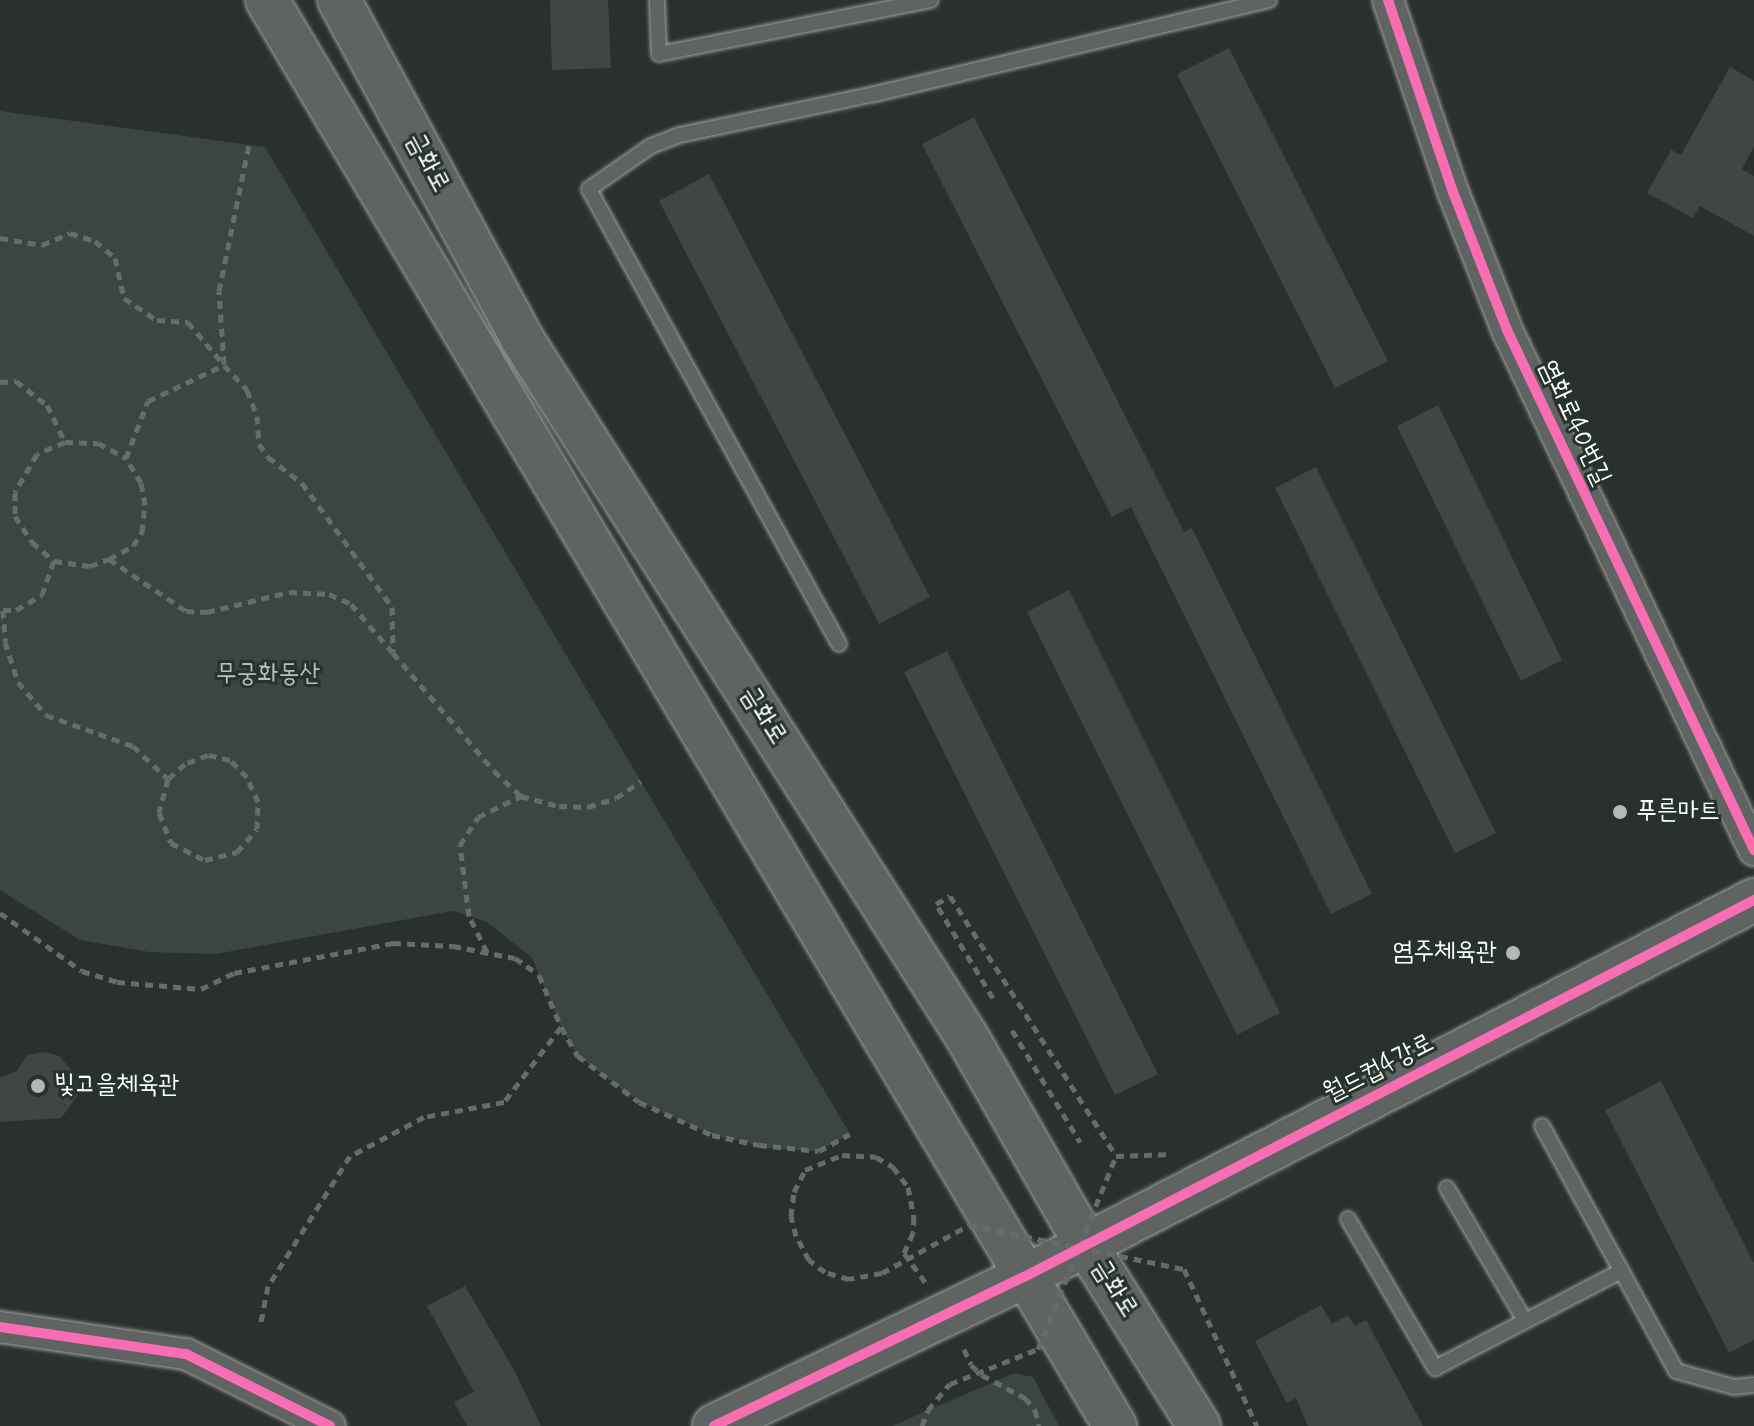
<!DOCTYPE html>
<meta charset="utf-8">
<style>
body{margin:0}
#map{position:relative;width:1754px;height:1426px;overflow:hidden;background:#29302d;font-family:Mynerve,"Poor Story",sans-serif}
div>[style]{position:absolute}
.green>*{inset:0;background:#3b4641}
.building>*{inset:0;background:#414644}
.path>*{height:5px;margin-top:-2.5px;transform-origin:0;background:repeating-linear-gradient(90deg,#686c69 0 8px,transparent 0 14px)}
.roads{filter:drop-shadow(0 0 2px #9fa2a0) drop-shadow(0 0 2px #9fa2a0)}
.lane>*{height:14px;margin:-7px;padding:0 7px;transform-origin:7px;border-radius:7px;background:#5f6362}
.street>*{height:30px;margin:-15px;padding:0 15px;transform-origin:15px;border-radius:15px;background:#5f6362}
.secondary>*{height:42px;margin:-21px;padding:0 21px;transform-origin:21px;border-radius:21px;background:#5f6362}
.path-bridge>*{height:5px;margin-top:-2.5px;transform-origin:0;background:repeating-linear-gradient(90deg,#686c69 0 8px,transparent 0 14px)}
.cycleway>*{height:10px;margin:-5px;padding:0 5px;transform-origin:5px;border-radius:5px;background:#f96db3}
.dots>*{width:22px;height:22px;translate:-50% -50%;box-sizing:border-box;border:4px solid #26332d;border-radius:50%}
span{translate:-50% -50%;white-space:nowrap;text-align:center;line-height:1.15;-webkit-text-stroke:6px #26332d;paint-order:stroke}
.street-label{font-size:26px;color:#fff}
.park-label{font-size:26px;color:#bbbfbe}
.poi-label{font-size:26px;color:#fff}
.left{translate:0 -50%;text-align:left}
.right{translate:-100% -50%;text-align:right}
</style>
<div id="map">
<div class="green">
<i style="clip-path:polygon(0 111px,265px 147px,850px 1134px,819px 1151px,774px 1149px,712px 1135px,639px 1102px,578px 1056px,561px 1027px,532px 958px,487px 922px,453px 911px,216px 954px,149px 952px,80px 940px,0 890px)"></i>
<i style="clip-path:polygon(1014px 1373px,1033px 1377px,1059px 1426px,892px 1426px)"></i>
</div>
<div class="building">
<i style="clip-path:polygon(550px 0,608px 0,611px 68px,552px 70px)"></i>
<i style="clip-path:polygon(1229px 48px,1388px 361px,1335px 388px,1177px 74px)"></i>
<i style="clip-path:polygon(1730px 67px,1754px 81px,1754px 146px,1742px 169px,1754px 176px,1754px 236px,1700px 206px,1693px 218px,1647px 193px,1671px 150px,1681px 155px)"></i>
<i style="clip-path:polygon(974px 117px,1184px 532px,1192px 528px,1372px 894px,1331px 914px,1131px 507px,1112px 517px,922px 144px)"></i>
<i style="clip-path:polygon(709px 174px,930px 597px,879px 624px,659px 201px)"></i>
<i style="clip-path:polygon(1438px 405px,1562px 660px,1521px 681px,1397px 426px)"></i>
<i style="clip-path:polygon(1316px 467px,1496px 833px,1455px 853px,1275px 488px)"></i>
<i style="clip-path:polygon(1069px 590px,1280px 1013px,1237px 1035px,1027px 612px)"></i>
<i style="clip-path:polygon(947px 651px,1158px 1074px,1115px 1095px,904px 672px)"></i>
<i style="clip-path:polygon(45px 1052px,59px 1056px,73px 1072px,78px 1094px,68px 1109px,61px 1118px,0 1122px,0 1078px,17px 1071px,27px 1055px)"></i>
<i style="clip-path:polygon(1661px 1081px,1754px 1263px,1754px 1340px,1729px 1353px,1605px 1110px)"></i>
<i style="clip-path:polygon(465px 1286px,514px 1370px,541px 1426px,467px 1426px,454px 1402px,474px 1392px,427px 1306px)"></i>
<i style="clip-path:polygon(1321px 1305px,1332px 1324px,1348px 1315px,1355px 1326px,1366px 1320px,1423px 1426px,1308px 1426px,1296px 1398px,1287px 1403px,1255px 1341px)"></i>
</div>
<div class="path">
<i style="left:0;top:238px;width:43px;rotate:9.5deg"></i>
<i style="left:42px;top:245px;width:30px;rotate:-23deg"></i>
<i style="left:70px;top:233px;width:26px;rotate:18deg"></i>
<i style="left:95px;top:241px;width:26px;rotate:40deg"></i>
<i style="left:115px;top:258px;width:41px;rotate:77.3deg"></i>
<i style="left:124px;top:298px;width:40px;rotate:34deg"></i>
<i style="left:157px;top:320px;width:31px;rotate:4deg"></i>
<i style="left:188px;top:322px;width:56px;rotate:50.1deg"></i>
<i style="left:224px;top:364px;width:73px;rotate:-93.9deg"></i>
<i style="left:219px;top:291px;width:149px;rotate:-78.4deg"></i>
<i style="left:0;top:382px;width:16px;rotate:-4deg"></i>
<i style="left:16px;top:381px;width:39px;rotate:38deg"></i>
<i style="left:47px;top:405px;width:41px;rotate:64.1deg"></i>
<i style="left:65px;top:442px;width:33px;rotate:2deg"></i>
<i style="left:98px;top:443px;width:32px;rotate:28deg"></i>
<i style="left:126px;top:458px;width:61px;rotate:-68.9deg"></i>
<i style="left:148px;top:401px;width:84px;rotate:-25.3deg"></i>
<i style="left:224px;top:365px;width:34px;rotate:47deg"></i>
<i style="left:247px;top:390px;width:28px;rotate:69deg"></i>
<i style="left:257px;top:416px;width:28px;rotate:86deg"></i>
<i style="left:259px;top:444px;width:16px;rotate:55deg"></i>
<i style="left:268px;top:457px;width:43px;rotate:37.4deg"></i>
<i style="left:302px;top:483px;width:153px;rotate:54deg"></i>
<i style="left:392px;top:607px;width:46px;rotate:88.8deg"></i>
<i style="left:393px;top:653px;width:155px;rotate:49.4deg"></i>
<i style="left:494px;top:771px;width:37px;rotate:43deg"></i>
<i style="left:521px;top:796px;width:39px;rotate:15deg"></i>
<i style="left:559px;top:806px;width:29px;rotate:2deg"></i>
<i style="left:588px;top:807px;width:29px;rotate:-18deg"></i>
<i style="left:616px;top:798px;width:30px;rotate:-34deg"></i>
<i style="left:65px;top:442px;width:30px;rotate:157deg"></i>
<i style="left:37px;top:454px;width:44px;rotate:120.1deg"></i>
<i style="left:15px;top:492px;width:24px;rotate:90deg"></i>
<i style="left:15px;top:516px;width:31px;rotate:57deg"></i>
<i style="left:32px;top:542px;width:29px;rotate:41deg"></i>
<i style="left:54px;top:561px;width:36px;rotate:8deg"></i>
<i style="left:90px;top:566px;width:20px;rotate:-20deg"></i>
<i style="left:109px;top:559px;width:93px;rotate:34deg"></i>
<i style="left:186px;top:611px;width:21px;rotate:3deg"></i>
<i style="left:207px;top:612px;width:84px;rotate:-13.7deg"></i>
<i style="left:289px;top:592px;width:40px;rotate:2.9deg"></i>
<i style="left:329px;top:594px;width:24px;rotate:24deg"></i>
<i style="left:351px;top:604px;width:65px;rotate:49.4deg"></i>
<i style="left:109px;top:559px;width:27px;rotate:-28deg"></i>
<i style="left:133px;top:546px;width:17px;rotate:-57deg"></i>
<i style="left:142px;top:532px;width:27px;rotate:-84deg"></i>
<i style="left:145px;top:505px;width:22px;rotate:-100deg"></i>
<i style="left:141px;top:483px;width:29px;rotate:-121deg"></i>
<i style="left:3px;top:610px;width:32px;rotate:86deg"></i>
<i style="left:5px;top:642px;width:42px;rotate:72deg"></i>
<i style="left:18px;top:682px;width:43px;rotate:49.7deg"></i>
<i style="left:46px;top:715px;width:92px;rotate:19.6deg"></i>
<i style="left:133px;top:746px;width:48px;rotate:43.3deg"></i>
<i style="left:168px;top:779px;width:35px;rotate:105deg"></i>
<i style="left:159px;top:813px;width:32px;rotate:68deg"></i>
<i style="left:171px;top:843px;width:38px;rotate:27deg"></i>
<i style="left:205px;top:860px;width:33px;rotate:-14deg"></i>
<i style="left:237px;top:852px;width:30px;rotate:-49deg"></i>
<i style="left:257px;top:829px;width:27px;rotate:-88deg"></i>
<i style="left:258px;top:802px;width:27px;rotate:-114deg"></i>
<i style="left:247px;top:777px;width:24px;rotate:-135deg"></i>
<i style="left:230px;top:760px;width:23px;rotate:-167deg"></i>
<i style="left:208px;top:755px;width:25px;rotate:159deg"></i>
<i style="left:185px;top:764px;width:23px;rotate:139deg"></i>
<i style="left:3px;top:610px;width:13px"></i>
<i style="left:16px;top:610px;width:30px;rotate:-30deg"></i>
<i style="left:42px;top:595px;width:36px;rotate:-71deg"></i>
<i style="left:0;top:913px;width:100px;rotate:35.3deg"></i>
<i style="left:82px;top:971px;width:37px;rotate:17deg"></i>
<i style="left:117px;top:982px;width:84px;rotate:4.8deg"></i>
<i style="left:201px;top:989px;width:37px;rotate:-26deg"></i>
<i style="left:234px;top:973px;width:162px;rotate:-10.7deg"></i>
<i style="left:393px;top:943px;width:60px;rotate:2.9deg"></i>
<i style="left:453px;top:946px;width:63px;rotate:11deg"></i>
<i style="left:515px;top:958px;width:29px;rotate:35deg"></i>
<i style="left:539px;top:975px;width:56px;rotate:67.1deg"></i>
<i style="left:561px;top:1027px;width:94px;rotate:127.2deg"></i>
<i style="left:504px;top:1102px;width:81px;rotate:169.4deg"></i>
<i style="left:424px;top:1117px;width:84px;rotate:152.2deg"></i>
<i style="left:350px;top:1156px;width:154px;rotate:122.2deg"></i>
<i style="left:268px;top:1286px;width:37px;rotate:101deg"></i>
<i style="left:487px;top:952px;width:40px;rotate:-116.6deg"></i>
<i style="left:469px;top:916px;width:72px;rotate:-97.2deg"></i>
<i style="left:460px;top:845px;width:33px;rotate:-57deg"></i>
<i style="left:478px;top:817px;width:48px;rotate:-26deg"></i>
<i style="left:993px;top:998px;width:110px;rotate:-121.2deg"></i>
<i style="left:936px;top:904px;width:16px;rotate:-30deg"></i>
<i style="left:950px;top:896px;width:308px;rotate:57.4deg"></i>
<i style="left:1116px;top:1156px;width:56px;rotate:-2deg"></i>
<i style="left:561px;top:1027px;width:34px;rotate:60deg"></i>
<i style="left:578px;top:1056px;width:76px;rotate:37deg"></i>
<i style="left:639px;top:1102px;width:80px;rotate:24.3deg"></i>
<i style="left:712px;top:1135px;width:48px;rotate:12deg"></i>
<i style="left:759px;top:1145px;width:60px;rotate:5.7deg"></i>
<i style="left:819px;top:1151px;width:35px;rotate:-29deg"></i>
<i style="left:1012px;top:1030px;width:131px;rotate:58.7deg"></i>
<i style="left:1184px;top:1269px;width:173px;rotate:65.1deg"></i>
<i style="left:882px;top:1273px;width:34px;rotate:170deg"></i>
<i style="left:849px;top:1279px;width:25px;rotate:-164deg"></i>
<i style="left:825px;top:1272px;width:20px;rotate:-143deg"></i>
<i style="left:809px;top:1260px;width:27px;rotate:-118deg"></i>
<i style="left:796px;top:1236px;width:21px;rotate:-104deg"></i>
<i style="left:791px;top:1216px;width:24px;rotate:-83deg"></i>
<i style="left:794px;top:1192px;width:25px;rotate:-63deg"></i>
<i style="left:805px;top:1170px;width:40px;rotate:-22deg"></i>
<i style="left:842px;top:1155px;width:34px;rotate:3deg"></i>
<i style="left:876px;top:1157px;width:20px;rotate:30deg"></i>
<i style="left:893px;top:1167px;width:25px;rotate:53deg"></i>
<i style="left:908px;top:1187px;width:31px;rotate:79deg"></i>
<i style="left:914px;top:1217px;width:16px;rotate:94deg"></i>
<i style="left:913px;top:1233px;width:22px;rotate:114deg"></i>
<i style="left:904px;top:1253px;width:36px;rotate:54deg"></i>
<i style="left:964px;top:1349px;width:17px;rotate:66deg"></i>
<i style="left:971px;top:1365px;width:15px;rotate:42deg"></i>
<i style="left:982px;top:1375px;width:49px;rotate:28.1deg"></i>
<i style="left:1025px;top:1398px;width:16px;rotate:50deg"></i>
<i style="left:1035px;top:1410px;width:16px;rotate:76deg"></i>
<i style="left:922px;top:1426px;width:17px;rotate:-69deg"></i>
<i style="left:928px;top:1410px;width:34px;rotate:-50deg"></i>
</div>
<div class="roads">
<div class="lane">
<i style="left:657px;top:0;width:54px;rotate:87.9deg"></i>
<i style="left:659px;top:54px;width:277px;rotate:-11.2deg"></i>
<i style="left:839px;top:644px;width:519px;rotate:-118.79deg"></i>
<i style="left:589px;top:189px;width:75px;rotate:-34.7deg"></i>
<i style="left:651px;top:146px;width:31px;rotate:-21deg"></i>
<i style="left:680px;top:135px;width:199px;rotate:-11.9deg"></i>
<i style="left:875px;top:94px;width:405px;rotate:-13.4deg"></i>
<i style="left:1542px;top:1126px;width:279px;rotate:61.3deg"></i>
<i style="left:1676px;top:1371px;width:60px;rotate:15.4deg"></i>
<i style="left:1734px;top:1387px;width:20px;rotate:-6deg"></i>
<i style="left:1447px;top:1188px;width:154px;rotate:59.6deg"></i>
<i style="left:1348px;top:1219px;width:173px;rotate:59.7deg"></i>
<i style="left:1435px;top:1368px;width:210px;rotate:-27.5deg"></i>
</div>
<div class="street">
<i style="left:1388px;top:0;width:203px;rotate:71.3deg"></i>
<i style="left:1453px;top:192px;width:148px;rotate:68.6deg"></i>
<i style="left:1507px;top:330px;width:576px;rotate:64.59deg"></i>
<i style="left:0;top:1327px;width:188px;rotate:8.3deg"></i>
<i style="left:186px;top:1354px;width:161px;rotate:26.6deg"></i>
</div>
<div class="secondary">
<i style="left:267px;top:0;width:1659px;rotate:59.26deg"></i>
<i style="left:339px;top:0;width:385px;rotate:61.6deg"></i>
<i style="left:522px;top:339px;width:828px;rotate:57.48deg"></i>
<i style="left:967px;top:1037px;width:240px;rotate:60.2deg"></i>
<i style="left:1086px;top:1245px;width:213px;rotate:58deg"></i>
<i style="left:714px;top:1426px;width:344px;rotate:-25.7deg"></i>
<i style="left:1024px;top:1277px;width:822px;rotate:-27.31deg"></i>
</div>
</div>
<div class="path-bridge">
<i style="left:882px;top:1273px;width:99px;rotate:-28.9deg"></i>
<i style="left:969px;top:1225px;width:219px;rotate:11.6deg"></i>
<i style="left:950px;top:1384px;width:95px;rotate:-21.7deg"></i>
<i style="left:1038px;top:1349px;width:208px;rotate:-68deg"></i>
</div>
<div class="cycleway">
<i style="left:1388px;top:0;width:203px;rotate:71.3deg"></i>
<i style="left:1453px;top:192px;width:148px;rotate:68.6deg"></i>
<i style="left:1507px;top:330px;width:576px;rotate:64.59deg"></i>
<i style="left:0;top:1327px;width:188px;rotate:8.3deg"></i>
<i style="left:186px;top:1354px;width:161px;rotate:26.6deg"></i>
<i style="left:714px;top:1426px;width:344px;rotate:-25.7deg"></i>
<i style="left:1024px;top:1277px;width:822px;rotate:-27.31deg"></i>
</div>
<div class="dots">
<i style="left:1620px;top:812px;background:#b4b7b6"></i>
<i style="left:1513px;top:953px;background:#b4b7b6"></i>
<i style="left:38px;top:1086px;background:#b4b7b6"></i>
</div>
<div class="street-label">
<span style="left:427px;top:163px;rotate:62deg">금화로</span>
<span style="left:1574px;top:423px;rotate:65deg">염화로40번길</span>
<span style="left:763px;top:716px;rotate:58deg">금화로</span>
<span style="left:1379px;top:1069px;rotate:-27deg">월드컵4강로</span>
<span style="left:1114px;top:1289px;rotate:58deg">금화로</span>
</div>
<div class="park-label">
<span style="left:268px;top:675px">무궁화동산</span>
</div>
<div class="poi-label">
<span class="left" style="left:1636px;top:812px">푸른마트</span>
<span class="right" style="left:1497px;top:953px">염주체육관</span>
<span class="left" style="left:54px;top:1086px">빛고을체육관</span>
</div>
</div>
